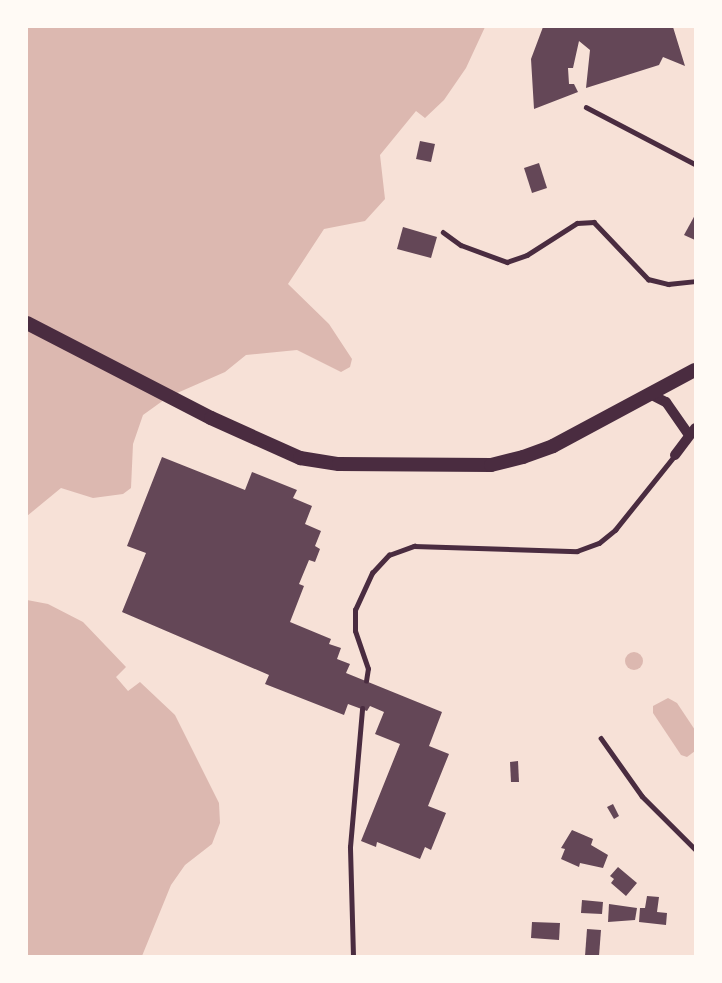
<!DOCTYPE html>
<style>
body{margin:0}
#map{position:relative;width:722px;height:983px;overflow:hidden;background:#f7e1d7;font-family:"Roboto Serif",serif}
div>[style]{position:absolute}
.water>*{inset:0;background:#dcb8b0}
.round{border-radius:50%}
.building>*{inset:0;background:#644757}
.service>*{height:4.5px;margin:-2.25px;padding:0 2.25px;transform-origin:2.25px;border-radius:2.25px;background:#4a2c40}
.tertiary>*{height:10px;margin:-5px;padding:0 5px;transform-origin:5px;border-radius:5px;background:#4a2c40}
.primary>*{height:14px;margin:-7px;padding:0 7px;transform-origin:7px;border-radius:7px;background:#4a2c40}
span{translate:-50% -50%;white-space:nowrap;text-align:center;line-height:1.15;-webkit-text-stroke:5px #fffaf5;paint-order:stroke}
.frame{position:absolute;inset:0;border:28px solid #fffaf5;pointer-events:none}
</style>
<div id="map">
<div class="water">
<i style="clip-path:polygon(27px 27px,485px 27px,466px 68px,444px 100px,425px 118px,416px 111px,380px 155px,385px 199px,365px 221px,324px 229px,288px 284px,329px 324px,352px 359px,350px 367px,341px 372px,297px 350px,246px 355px,225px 372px,168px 397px,143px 415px,133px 444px,131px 488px,123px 494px,93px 498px,61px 488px,27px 516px)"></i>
<i style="clip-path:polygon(27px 600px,48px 604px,83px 622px,126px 667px,116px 677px,128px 691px,140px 682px,175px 715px,219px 803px,220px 823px,212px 844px,185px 865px,171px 885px,142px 956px,27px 956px)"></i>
<i class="round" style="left:625px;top:652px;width:18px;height:18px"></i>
<i style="clip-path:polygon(668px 698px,677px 703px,695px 730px,695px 751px,687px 757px,681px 755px,653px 713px,653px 706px)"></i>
</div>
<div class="building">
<i style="clip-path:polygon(543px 27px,673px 27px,685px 66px,663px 57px,659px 65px,586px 88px,590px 50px,579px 41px,573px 68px,568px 68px,569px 84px,574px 84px,578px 92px,534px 109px,531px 59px)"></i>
<i style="clip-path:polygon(420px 141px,435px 144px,431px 162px,416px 159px)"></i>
<i style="clip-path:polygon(539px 163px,547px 188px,532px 193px,524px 168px)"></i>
<i style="clip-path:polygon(695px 215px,695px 240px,684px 235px)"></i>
<i style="clip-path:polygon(403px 227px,437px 237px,431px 258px,397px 249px)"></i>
<i style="clip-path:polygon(162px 457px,245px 490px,252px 472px,297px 490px,293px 498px,312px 506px,305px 524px,321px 531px,315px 546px,320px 549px,315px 562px,309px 560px,299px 584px,304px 586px,290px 622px,331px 639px,329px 644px,341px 648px,337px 659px,350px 664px,346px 673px,442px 712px,429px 746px,449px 754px,428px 806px,446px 813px,431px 850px,425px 847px,420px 859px,377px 842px,376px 847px,361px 841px,400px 744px,375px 734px,384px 712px,370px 706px,367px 711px,348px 704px,344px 715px,265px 684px,269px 675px,122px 612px,146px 553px,127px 546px)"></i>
<i style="clip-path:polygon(518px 761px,519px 782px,511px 782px,510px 762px)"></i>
<i style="clip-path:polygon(613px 804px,619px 816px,614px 819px,607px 807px)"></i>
<i style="clip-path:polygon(572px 830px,593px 839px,591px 845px,608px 855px,603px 868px,580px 863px,579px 867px,561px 859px,565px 849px,561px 848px)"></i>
<i style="clip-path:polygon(618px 867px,637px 883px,626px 896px,611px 883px,614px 879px,610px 876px)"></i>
<i style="clip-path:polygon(647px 896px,659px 897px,657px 912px,667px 913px,666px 925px,639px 922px,640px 908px,645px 908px)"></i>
<i style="clip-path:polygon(582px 900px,603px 902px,602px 914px,581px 913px)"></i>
<i style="clip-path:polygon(609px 904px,637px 908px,635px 920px,608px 922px)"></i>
<i style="clip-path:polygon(532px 922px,560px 923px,559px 940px,531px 938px)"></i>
<i style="clip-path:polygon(587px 929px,601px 930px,599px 956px,585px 956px)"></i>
</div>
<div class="service">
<i style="left:586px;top:107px;width:123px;rotate:27.6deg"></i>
<i style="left:443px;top:232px;width:22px;rotate:36deg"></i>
<i style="left:461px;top:245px;width:49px;rotate:20.3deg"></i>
<i style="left:507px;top:262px;width:21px;rotate:-19deg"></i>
<i style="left:527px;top:255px;width:59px;rotate:-32.6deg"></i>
<i style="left:577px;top:223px;width:17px;rotate:-3deg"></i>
<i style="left:594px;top:222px;width:79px;rotate:46.5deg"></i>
<i style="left:648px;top:279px;width:21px;rotate:14deg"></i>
<i style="left:668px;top:284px;width:27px;rotate:-6deg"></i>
<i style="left:366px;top:681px;width:12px;rotate:-81deg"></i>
<i style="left:368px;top:669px;width:40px;rotate:-108.9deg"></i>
<i style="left:355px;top:631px;width:21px;rotate:-90deg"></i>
<i style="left:355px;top:610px;width:41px;rotate:-65.3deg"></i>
<i style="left:372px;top:573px;width:25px;rotate:-47deg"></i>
<i style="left:389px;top:555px;width:27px;rotate:-20deg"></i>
<i style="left:414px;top:546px;width:163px;rotate:1.8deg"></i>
<i style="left:577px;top:551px;width:23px;rotate:-20deg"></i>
<i style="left:599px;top:543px;width:21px;rotate:-39deg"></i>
<i style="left:615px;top:530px;width:96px;rotate:-51.3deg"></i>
<i style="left:601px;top:738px;width:71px;rotate:54.7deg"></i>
<i style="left:642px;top:796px;width:75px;rotate:45deg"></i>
<i style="left:353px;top:956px;width:109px;rotate:-91.6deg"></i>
<i style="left:350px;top:847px;width:139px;rotate:-85deg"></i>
</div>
<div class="tertiary">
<i style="left:650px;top:394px;width:18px;rotate:27deg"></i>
<i style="left:666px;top:402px;width:40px;rotate:55.1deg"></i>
<i style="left:675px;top:455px;width:34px;rotate:-53deg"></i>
</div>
<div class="primary">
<i style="left:27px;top:323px;width:207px;rotate:27.3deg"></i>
<i style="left:211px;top:418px;width:98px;rotate:24.2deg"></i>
<i style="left:300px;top:458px;width:39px;rotate:9deg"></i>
<i style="left:339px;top:464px;width:152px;rotate:0.4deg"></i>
<i style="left:491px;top:465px;width:33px;rotate:-14deg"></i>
<i style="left:523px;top:457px;width:32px;rotate:-20deg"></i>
<i style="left:553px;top:446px;width:161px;rotate:-28.2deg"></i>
</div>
<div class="frame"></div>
</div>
